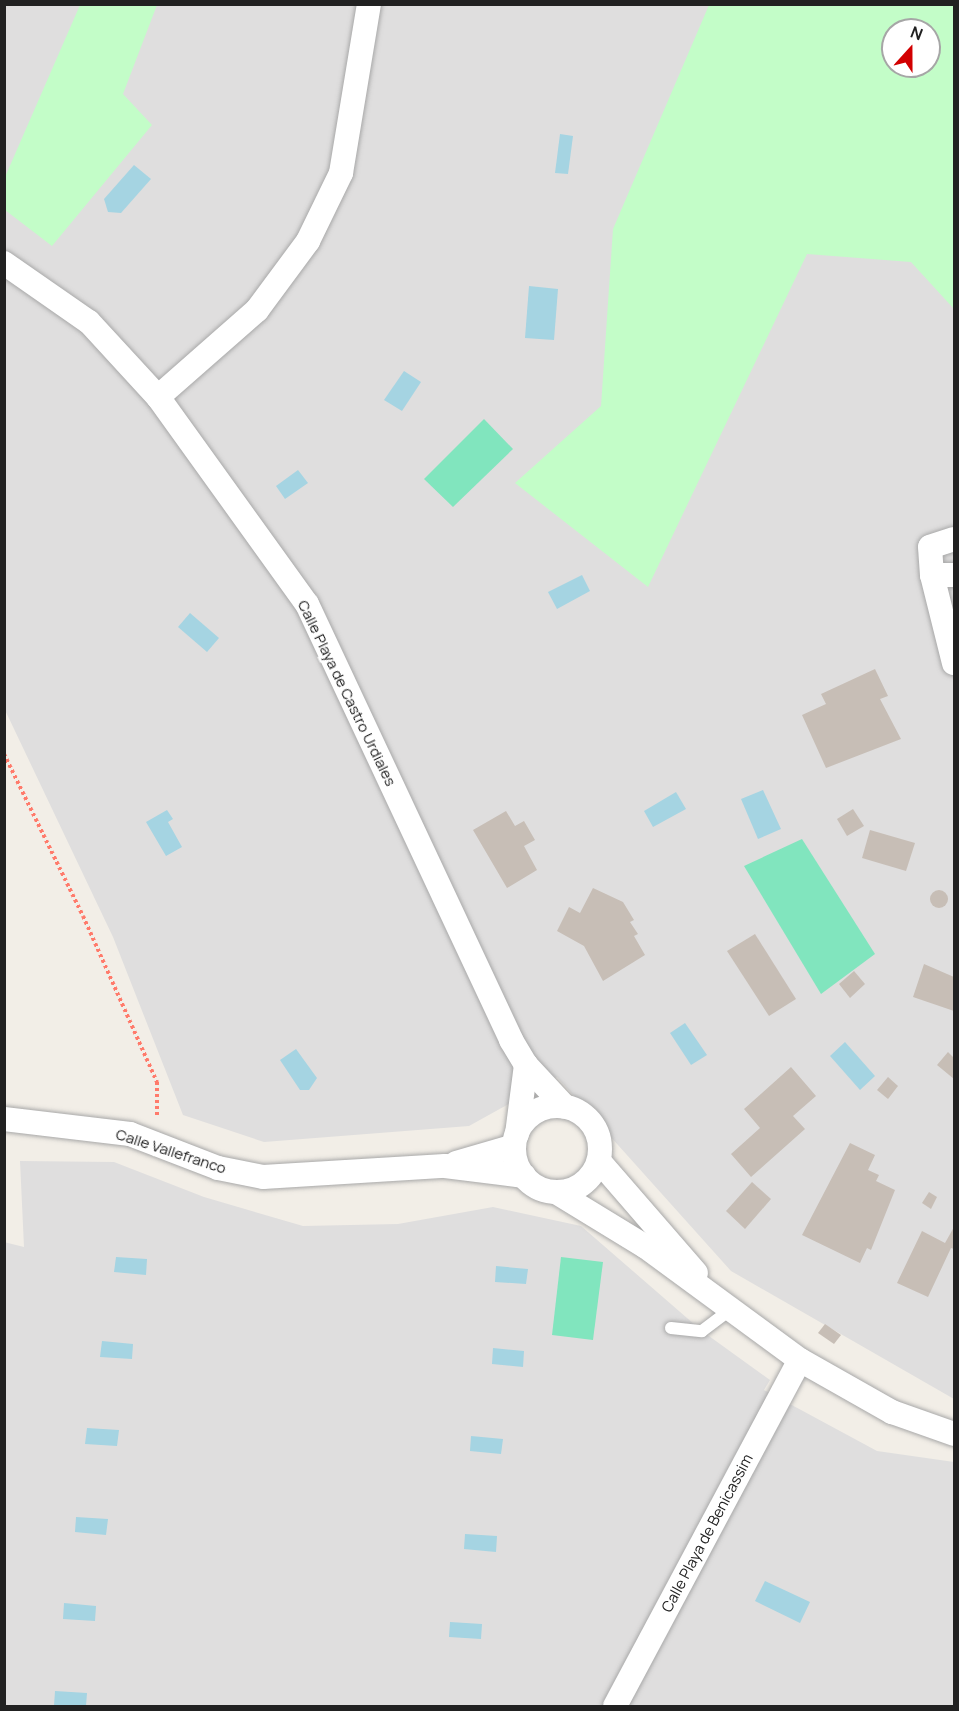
<!DOCTYPE html>
<style>
body{margin:0}
#map{position:relative;width:959px;height:1711px;overflow:hidden;background:#f2eee7;font-family:Manrope,sans-serif}
div>[style]{position:absolute}
.residential>*{inset:0;background:#dfdede}
.park>*{inset:0;background:#c3fdc8}
.pitch>*{inset:0;background:#81e5be}
.water>*{inset:0;background:#a5d4e2}
.building>*{inset:0;background:#c7beb6}
.round{border-radius:50%}
.path>*{height:4px;margin-top:-2px;transform-origin:0;background:repeating-linear-gradient(90deg,#ff7a6b 0 3px,transparent 0 6px)}
.roads{filter:drop-shadow(0 0 2px #a8a8a8) drop-shadow(0 0 2px #a8a8a8)}
.service>*{height:12px;margin:-6px;padding:0 6px;transform-origin:6px;border-radius:6px;background:#fff}
.minor>*{height:24px;margin:-12px;padding:0 12px;transform-origin:12px;border-radius:12px;background:#fff}
.minor>.ring{margin:-12px;padding:0;box-sizing:content-box;background:none;border:24px solid #fff;border-radius:50%}
span{translate:-50% -50%;white-space:nowrap;text-align:center;line-height:1.15;-webkit-text-stroke:5px #fff;paint-order:stroke}
.street-label{font-size:15px;color:#212121}
.frame{position:absolute;inset:0;border:6px solid #212121;pointer-events:none}
.north{position:absolute;left:881px;top:18px;width:60px;height:60px;box-sizing:border-box;background:#fff;border:2px solid #a6a6a6;border-radius:50%;rotate:21deg;font-size:16px;font-weight:700;line-height:24px;text-align:center;color:#212121}
.north::after{content:'';display:block;margin:auto;width:21px;height:27px;background:#d20001;clip-path:polygon(50% 0,100% 100%,50% 72%,0 100%)}
</style>
<div id="map">
<div class="residential">
<i style="clip-path:polygon(evenodd,4px 5px,954px 5px,954px 1399px,731px 1271px,557px 1077px,469px 1126px,264px 1142px,183px 1115px,113px 937px,5px 710px,4px 5px,893px 30px,929px 30px,929px 66px,893px 66px,893px 30px)"></i>
<i style="clip-path:polygon(20px 1161px,114px 1162px,204px 1197px,303px 1226px,398px 1224px,493px 1207px,581px 1226px,702px 1331px,770px 1380px,764px 1390px,877px 1451px,954px 1462px,954px 1706px,5px 1706px,4px 1242px,24px 1247px)"></i>
</div>
<div class="park">
<i style="clip-path:polygon(80px 5px,157px 5px,123px 94px,152px 125px,52px 246px,5px 210px,5px 177px)"></i>
<i style="clip-path:polygon(evenodd,709px 5px,954px 5px,954px 309px,911px 262px,807px 254px,648px 587px,515px 483px,601px 406px,613px 229px,709px 5px,893px 30px,929px 30px,929px 66px,893px 66px,893px 30px)"></i>
</div>
<div class="pitch">
<i style="clip-path:polygon(484px 419px,513px 449px,453px 507px,424px 479px)"></i>
<i style="clip-path:polygon(802px 839px,875px 954px,821px 994px,744px 866px)"></i>
<i style="clip-path:polygon(561px 1257px,603px 1262px,593px 1340px,552px 1335px)"></i>
</div>
<div class="water">
<i style="clip-path:polygon(560px 134px,573px 136px,568px 174px,555px 173px)"></i>
<i style="clip-path:polygon(134px 165px,151px 179px,121px 213px,108px 212px,104px 199px)"></i>
<i style="clip-path:polygon(529px 286px,558px 289px,554px 340px,525px 338px)"></i>
<i style="clip-path:polygon(404px 371px,421px 382px,402px 411px,384px 400px)"></i>
<i style="clip-path:polygon(298px 470px,308px 483px,285px 499px,276px 486px)"></i>
<i style="clip-path:polygon(582px 575px,590px 591px,557px 609px,548px 592px)"></i>
<i style="clip-path:polygon(190px 613px,219px 638px,207px 652px,178px 627px)"></i>
<i style="clip-path:polygon(763px 790px,781px 829px,758px 839px,741px 799px)"></i>
<i style="clip-path:polygon(676px 792px,686px 809px,653px 827px,644px 811px)"></i>
<i style="clip-path:polygon(167px 810px,173px 819px,168px 822px,182px 847px,166px 856px,146px 822px)"></i>
<i style="clip-path:polygon(685px 1023px,707px 1055px,691px 1065px,670px 1033px)"></i>
<i style="clip-path:polygon(845px 1042px,875px 1076px,860px 1090px,830px 1056px)"></i>
<i style="clip-path:polygon(296px 1049px,317px 1078px,309px 1090px,300px 1090px,280px 1060px)"></i>
<i style="clip-path:polygon(116px 1257px,147px 1259px,146px 1275px,114px 1272px)"></i>
<i style="clip-path:polygon(496px 1266px,528px 1269px,526px 1284px,495px 1282px)"></i>
<i style="clip-path:polygon(102px 1341px,133px 1344px,132px 1359px,100px 1357px)"></i>
<i style="clip-path:polygon(493px 1348px,524px 1351px,523px 1367px,492px 1364px)"></i>
<i style="clip-path:polygon(87px 1428px,119px 1430px,117px 1446px,85px 1444px)"></i>
<i style="clip-path:polygon(471px 1436px,503px 1439px,501px 1454px,470px 1451px)"></i>
<i style="clip-path:polygon(76px 1517px,108px 1519px,106px 1535px,75px 1532px)"></i>
<i style="clip-path:polygon(465px 1534px,497px 1536px,496px 1552px,464px 1549px)"></i>
<i style="clip-path:polygon(765px 1581px,810px 1602px,800px 1623px,755px 1601px)"></i>
<i style="clip-path:polygon(64px 1603px,96px 1606px,95px 1621px,63px 1619px)"></i>
<i style="clip-path:polygon(450px 1622px,482px 1624px,481px 1639px,449px 1637px)"></i>
<i style="clip-path:polygon(55px 1691px,87px 1693px,86px 1706px,54px 1706px)"></i>
</div>
<div class="building">
<i style="clip-path:polygon(875px 669px,888px 696px,880px 699px,901px 739px,826px 768px,802px 715px,826px 704px,821px 694px)"></i>
<i style="clip-path:polygon(853px 809px,864px 826px,847px 836px,837px 819px)"></i>
<i style="clip-path:polygon(506px 811px,515px 826px,524px 821px,535px 840px,524px 846px,537px 870px,507px 888px,473px 830px)"></i>
<i style="clip-path:polygon(870px 830px,915px 843px,906px 871px,862px 858px)"></i>
<i style="clip-path:polygon(593px 888px,623px 902px,634px 920px,630px 922px,638px 934px,634px 936px,645px 955px,603px 981px,584px 946px,557px 931px,569px 907px,580px 913px)"></i>
<i class="round" style="left:930px;top:890px;width:18px;height:18px"></i>
<i style="clip-path:polygon(755px 934px,796px 999px,769px 1016px,727px 951px)"></i>
<i style="clip-path:polygon(924px 964px,954px 977px,954px 1011px,913px 997px)"></i>
<i style="clip-path:polygon(854px 971px,865px 984px,850px 998px,839px 984px)"></i>
<i style="clip-path:polygon(948px 1052px,954px 1058px,954px 1079px,937px 1065px)"></i>
<i style="clip-path:polygon(791px 1067px,816px 1096px,793px 1116px,805px 1129px,751px 1177px,731px 1154px,760px 1128px,744px 1109px)"></i>
<i style="clip-path:polygon(888px 1077px,898px 1086px,888px 1099px,877px 1090px)"></i>
<i style="clip-path:polygon(850px 1143px,875px 1155px,868px 1170px,879px 1175px,876px 1181px,895px 1190px,871px 1250px,867px 1248px,860px 1263px,802px 1235px)"></i>
<i style="clip-path:polygon(752px 1182px,771px 1199px,745px 1229px,726px 1211px)"></i>
<i style="clip-path:polygon(929px 1192px,937px 1197px,931px 1209px,922px 1203px)"></i>
<i style="clip-path:polygon(954px 1227px,954px 1249px,951px 1248px,928px 1297px,897px 1283px,922px 1231px,945px 1243px)"></i>
<i style="clip-path:polygon(825px 1324px,841px 1335px,834px 1344px,818px 1333px)"></i>
</div>
<div class="path">
<i style="left:4px;top:754px;width:180px;rotate:64deg"></i>
<i style="left:83px;top:916px;width:182px;rotate:66deg"></i>
<i style="left:157px;top:1082px;width:35px;rotate:90deg"></i>
</div>
<div class="roads">
<div class="service">
<i style="left:671px;top:1328px;width:31px;rotate:6deg"></i>
<i style="left:702px;top:1331px;width:34px;rotate:-37deg"></i>
</div>
<div class="minor">
<i style="left:4px;top:263px;width:103px;rotate:34.8deg"></i>
<i style="left:89px;top:322px;width:102px;rotate:47.4deg"></i>
<i style="left:158px;top:397px;width:255px;rotate:54.3deg"></i>
<i style="left:307px;top:604px;width:481px;rotate:64.9deg"></i>
<i style="left:511px;top:1040px;width:29px;rotate:59deg"></i>
<i style="left:526px;top:1065px;width:57px;rotate:47.1deg"></i>
<i style="left:158px;top:397px;width:132px;rotate:-41.3deg"></i>
<i style="left:257px;top:310px;width:86px;rotate:-53.5deg"></i>
<i style="left:308px;top:241px;width:76px;rotate:-64.1deg"></i>
<i style="left:341px;top:173px;width:171px;rotate:-80.6deg"></i>
<i style="left:954px;top:539px;width:25px;rotate:162deg"></i>
<i style="left:930px;top:547px;width:28px;rotate:86deg"></i>
<i style="left:932px;top:575px;width:91px;rotate:76deg"></i>
<i style="left:932px;top:575px;width:22px"></i>
<i class="ring" style="left:514px;top:1106px;width:62px;height:62px"></i>
<i style="left:4px;top:1119px;width:127px;rotate:6.8deg"></i>
<i style="left:130px;top:1134px;width:94px;rotate:21.1deg"></i>
<i style="left:218px;top:1168px;width:46px;rotate:11.3deg"></i>
<i style="left:263px;top:1177px;width:182px;rotate:-3.5deg"></i>
<i style="left:445px;top:1166px;width:80px;rotate:7.2deg"></i>
<i style="left:517px;top:1134px;width:70px;rotate:-82.6deg"></i>
<i style="left:599px;top:1161px;width:148px;rotate:49.1deg"></i>
<i style="left:456px;top:1163px;width:60px;rotate:-16.3deg"></i>
<i style="left:556px;top:1192px;width:105px;rotate:31.4deg"></i>
<i style="left:646px;top:1247px;width:191px;rotate:36.3deg"></i>
<i style="left:800px;top:1360px;width:106px;rotate:29.5deg"></i>
<i style="left:892px;top:1412px;width:66px;rotate:19.5deg"></i>
<i style="left:615px;top:1706px;width:392px;rotate:-61.9deg"></i>
</div>
</div>
<div class="street-label">
<span style="left:347px;top:693px;rotate:64deg">Calle Playa de Castro Urdiales</span>
<span style="left:171px;top:1151px;rotate:18deg">Calle Vallefranco</span>
<span style="left:707px;top:1533px;rotate:-62deg">Calle Playa de Benicassim</span>
</div>
<div class="frame"></div>
<div class="north">N</div>
</div>
